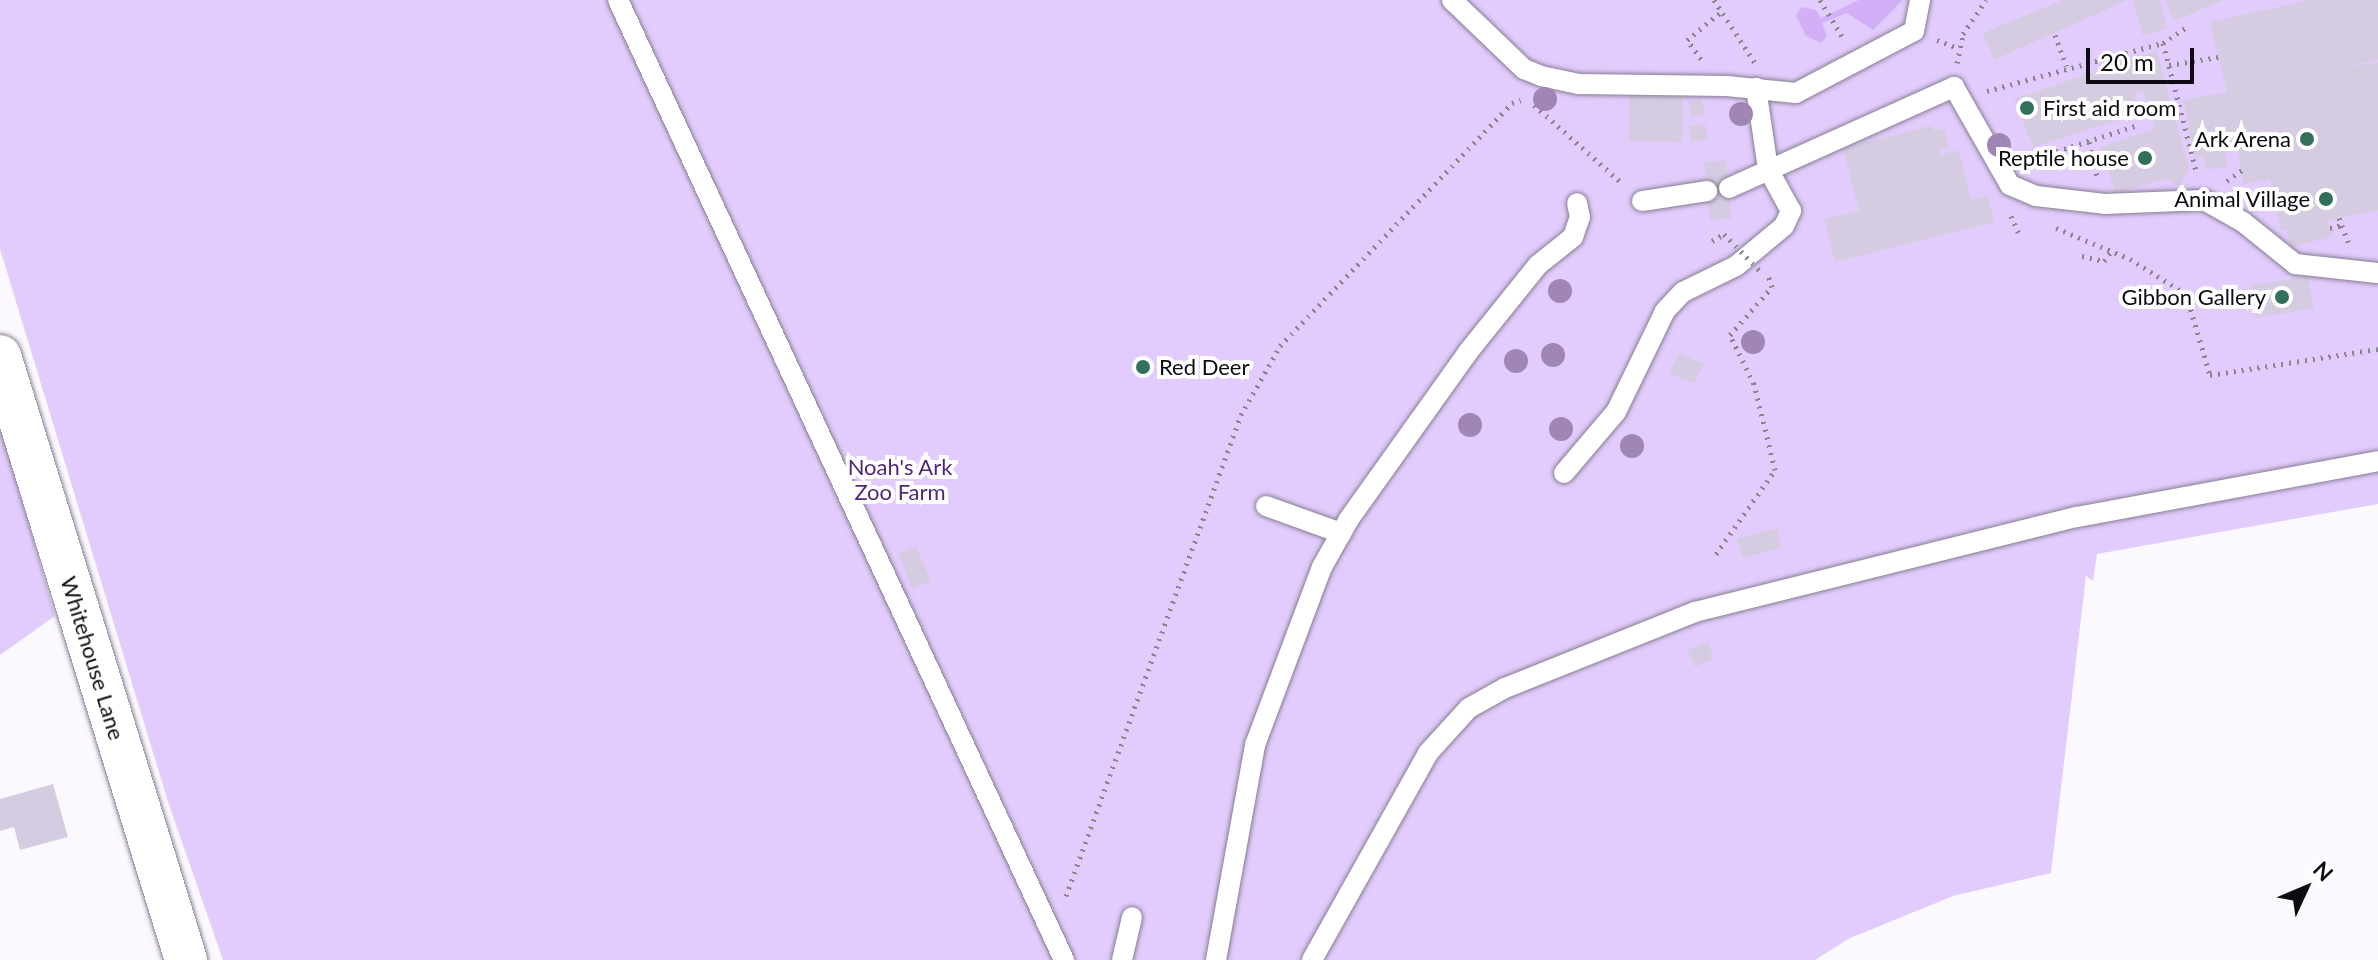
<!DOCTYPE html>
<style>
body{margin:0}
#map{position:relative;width:2378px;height:960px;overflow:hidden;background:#fbf9fd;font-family:Lato,sans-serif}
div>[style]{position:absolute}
.green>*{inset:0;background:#e2ccfd}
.water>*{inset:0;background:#d2aff7}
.building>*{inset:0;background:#d6cce2}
.path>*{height:5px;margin-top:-2.5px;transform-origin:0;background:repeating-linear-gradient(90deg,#88858b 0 2px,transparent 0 8px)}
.roads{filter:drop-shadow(0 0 2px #877e92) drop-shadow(0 0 2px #877e92)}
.service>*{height:20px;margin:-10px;padding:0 10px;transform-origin:10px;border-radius:10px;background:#fff}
.minor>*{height:42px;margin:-21px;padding:0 21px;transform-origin:21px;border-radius:21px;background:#fff}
.path-bridge>*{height:5px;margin-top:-2.5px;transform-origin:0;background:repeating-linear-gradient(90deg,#88858b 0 2px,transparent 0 8px)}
.trees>*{width:24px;height:24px;margin:-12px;border-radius:50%;background:#9f86b4}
.dots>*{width:22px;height:22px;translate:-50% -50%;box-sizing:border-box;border:4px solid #fff;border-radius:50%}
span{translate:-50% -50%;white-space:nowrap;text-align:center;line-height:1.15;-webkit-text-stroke:8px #fff;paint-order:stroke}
.poi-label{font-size:22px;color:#0e0a12}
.left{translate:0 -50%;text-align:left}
.right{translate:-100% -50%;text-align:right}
.park-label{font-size:22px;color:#532778}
.street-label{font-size:22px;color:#0e0a12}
.north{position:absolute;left:2266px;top:848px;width:80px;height:80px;-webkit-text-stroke:6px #fff;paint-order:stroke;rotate:46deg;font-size:22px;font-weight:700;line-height:32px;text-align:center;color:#0e0a12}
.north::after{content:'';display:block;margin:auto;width:28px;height:36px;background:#0e0a12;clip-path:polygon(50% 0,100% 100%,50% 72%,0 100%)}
.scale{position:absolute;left:2086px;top:48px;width:108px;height:36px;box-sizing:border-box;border:4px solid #0e0a12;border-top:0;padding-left:10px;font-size:24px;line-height:28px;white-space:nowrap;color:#0e0a12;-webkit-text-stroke:6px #fff;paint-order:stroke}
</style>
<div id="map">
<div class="green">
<i style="clip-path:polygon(0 0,2378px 0,2378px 504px,2097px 554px,2093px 581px,2086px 576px,2051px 873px,1953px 896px,1848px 939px,1815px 960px,223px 960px,168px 802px,0 249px)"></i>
<i style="clip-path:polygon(0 423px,55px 616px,0 655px)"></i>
</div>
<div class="water">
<i style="clip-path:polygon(1859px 0,1903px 0,1873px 30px,1847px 13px,1822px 23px,1827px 36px,1821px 43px,1805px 35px,1796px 15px,1802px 7px,1816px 10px,1821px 18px)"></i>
</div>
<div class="building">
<i style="clip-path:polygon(2063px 0,2128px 0,1994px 60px,1983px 33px)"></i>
<i style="clip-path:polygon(2133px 0,2160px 0,2167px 28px,2143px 36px)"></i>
<i style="clip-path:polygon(2165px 0,2224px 0,2174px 21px)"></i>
<i style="clip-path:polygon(2310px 0,2378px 0,2378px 60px,2335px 69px,2378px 62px,2378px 210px,2328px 221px,2333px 237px,2290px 247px,2287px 229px,2281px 230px,2270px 179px,2244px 184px,2233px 122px,2236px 150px,2225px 153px,2228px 166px,2206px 170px,2203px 156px,2195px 158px,2183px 100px,2227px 92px,2210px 22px)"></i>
<i style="clip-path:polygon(2157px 51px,2189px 169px,2179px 188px,2167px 178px,2116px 194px,2100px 147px,2155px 129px,2143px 91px,2134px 94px,2141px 113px,2033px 147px,2014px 99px)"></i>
<i style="clip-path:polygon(1630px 92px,1683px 93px,1682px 142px,1629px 141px)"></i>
<i style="clip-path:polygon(1701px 100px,1706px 114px,1691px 118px,1688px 102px)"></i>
<i style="clip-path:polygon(1705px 124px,1708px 139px,1691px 142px,1689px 126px)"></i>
<i style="clip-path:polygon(1933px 125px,1934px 131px,1944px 128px,1949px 148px,1939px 150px,1940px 155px,1959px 150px,1971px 200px,1988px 196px,1994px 222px,1835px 262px,1824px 219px,1859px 211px,1843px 148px)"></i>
<i style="clip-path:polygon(1726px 160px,1732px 218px,1710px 220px,1704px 162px)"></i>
<i style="clip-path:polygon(2308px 276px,2314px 308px,2256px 318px,2251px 285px)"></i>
<i style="clip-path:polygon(1679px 353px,1704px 364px,1694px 383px,1669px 374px)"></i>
<i style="clip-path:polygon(1777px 528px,1781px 548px,1743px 558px,1737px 539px)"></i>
<i style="clip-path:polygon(916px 546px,931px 581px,912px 589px,898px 554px)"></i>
<i style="clip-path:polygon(1708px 642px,1714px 659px,1695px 667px,1687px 650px)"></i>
<i style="clip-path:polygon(53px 784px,68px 837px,20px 850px,14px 827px,0 831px,0 799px)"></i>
</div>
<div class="path">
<i style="left:1714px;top:0;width:75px;rotate:56.9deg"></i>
<i style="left:1820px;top:0;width:44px;rotate:58.8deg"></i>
<i style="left:2055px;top:35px;width:33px;rotate:70deg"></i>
<i style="left:1937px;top:40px;width:22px;rotate:21deg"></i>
<i style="left:2163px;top:43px;width:135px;rotate:75.5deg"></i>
<i style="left:1701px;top:59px;width:24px;rotate:-126deg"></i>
<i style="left:1687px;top:40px;width:45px;rotate:-39.6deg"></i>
<i style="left:1957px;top:63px;width:30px;rotate:-78deg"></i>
<i style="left:1963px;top:34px;width:41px;rotate:-55.9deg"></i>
<i style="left:2169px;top:65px;width:50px;rotate:-9.3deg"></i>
<i style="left:1987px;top:91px;width:182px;rotate:-15.3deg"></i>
<i style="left:2163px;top:43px;width:30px;rotate:-34deg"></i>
<i style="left:1534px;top:105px;width:118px;rotate:41.6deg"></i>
<i style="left:2089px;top:142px;width:35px;rotate:77deg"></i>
<i style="left:2026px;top:161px;width:114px;rotate:-17.8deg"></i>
<i style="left:2227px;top:181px;width:19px;rotate:-36deg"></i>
<i style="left:2260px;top:202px;width:19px;rotate:-51deg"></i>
<i style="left:2011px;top:216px;width:20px;rotate:66deg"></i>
<i style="left:2339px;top:218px;width:26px;rotate:69deg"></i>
<i style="left:2056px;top:228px;width:80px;rotate:22.7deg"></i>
<i style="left:2130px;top:259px;width:66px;rotate:32deg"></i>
<i style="left:2186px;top:294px;width:84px;rotate:73.5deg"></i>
<i style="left:2210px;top:375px;width:170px;rotate:-8.8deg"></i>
<i style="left:2330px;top:228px;width:12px;rotate:-14deg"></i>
<i style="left:2082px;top:256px;width:23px;rotate:13deg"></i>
<i style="left:2104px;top:261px;width:11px;rotate:-52deg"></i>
<i style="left:1716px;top:554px;width:103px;rotate:-54.9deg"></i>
<i style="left:1775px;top:470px;width:89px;rotate:-103.7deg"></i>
<i style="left:1754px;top:384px;width:55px;rotate:-116.1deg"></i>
<i style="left:1730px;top:335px;width:64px;rotate:-48.8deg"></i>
<i style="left:1772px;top:287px;width:16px;rotate:-108deg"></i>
<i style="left:1066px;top:896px;width:512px;rotate:-70.01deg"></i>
<i style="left:1241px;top:415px;width:79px;rotate:-60.5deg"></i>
<i style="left:1280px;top:346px;width:336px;rotate:-46.3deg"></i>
<i style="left:1512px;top:103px;width:9px;rotate:-18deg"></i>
</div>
<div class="roads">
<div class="service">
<i style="left:618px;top:0;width:1059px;rotate:65.08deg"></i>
<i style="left:1452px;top:0;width:100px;rotate:43.8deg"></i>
<i style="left:1524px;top:69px;width:18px;rotate:22deg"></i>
<i style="left:1541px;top:76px;width:39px;rotate:12deg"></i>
<i style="left:1579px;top:84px;width:148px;rotate:0.8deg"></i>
<i style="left:1727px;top:86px;width:69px;rotate:5.8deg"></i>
<i style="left:1796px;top:93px;width:133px;rotate:-27.7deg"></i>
<i style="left:1914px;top:31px;width:32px;rotate:-79deg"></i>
<i style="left:1729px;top:188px;width:247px;rotate:-24.2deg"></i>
<i style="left:1954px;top:87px;width:113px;rotate:60.3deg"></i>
<i style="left:2010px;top:185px;width:28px;rotate:23deg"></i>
<i style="left:2036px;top:196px;width:69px;rotate:6.6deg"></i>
<i style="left:2105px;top:204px;width:99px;rotate:-2.3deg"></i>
<i style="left:2204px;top:200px;width:45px;rotate:29.4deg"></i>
<i style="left:2243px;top:222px;width:67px;rotate:38.9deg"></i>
<i style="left:2295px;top:264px;width:83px;rotate:6.2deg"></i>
<i style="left:1642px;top:201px;width:66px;rotate:-8.7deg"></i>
<i style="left:1564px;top:473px;width:80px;rotate:-49.6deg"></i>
<i style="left:1616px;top:412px;width:112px;rotate:-64.1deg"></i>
<i style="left:1665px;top:311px;width:26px;rotate:-47deg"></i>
<i style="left:1683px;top:292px;width:59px;rotate:-26.1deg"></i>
<i style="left:1736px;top:266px;width:62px;rotate:-39.8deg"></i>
<i style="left:1784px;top:226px;width:17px;rotate:-65deg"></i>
<i style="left:1791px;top:211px;width:48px;rotate:-118.7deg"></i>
<i style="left:1768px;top:169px;width:82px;rotate:-98.4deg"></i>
<i style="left:1266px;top:506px;width:80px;rotate:19.8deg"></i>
<i style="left:1122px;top:960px;width:44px;rotate:-76.9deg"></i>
<i style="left:1216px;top:960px;width:219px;rotate:-79.7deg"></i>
<i style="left:1255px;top:745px;width:190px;rotate:-69.4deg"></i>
<i style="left:1322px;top:567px;width:55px;rotate:-60.6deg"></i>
<i style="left:1349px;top:519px;width:205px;rotate:-54.5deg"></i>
<i style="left:1468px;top:352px;width:112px;rotate:-51.2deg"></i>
<i style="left:1538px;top:265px;width:45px;rotate:-38.7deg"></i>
<i style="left:1573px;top:237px;width:21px;rotate:-71deg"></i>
<i style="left:1580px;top:217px;width:14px;rotate:-102deg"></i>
<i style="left:1312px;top:960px;width:237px;rotate:-60.7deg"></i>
<i style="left:1428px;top:753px;width:61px;rotate:-47.7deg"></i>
<i style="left:1469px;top:708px;width:41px;rotate:-29.1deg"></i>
<i style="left:1505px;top:688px;width:205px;rotate:-21.8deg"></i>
<i style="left:1695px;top:612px;width:394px;rotate:-14deg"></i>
<i style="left:2077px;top:517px;width:306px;rotate:-10.5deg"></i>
</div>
<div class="minor">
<i style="left:0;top:356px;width:632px;rotate:72.88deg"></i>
</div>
</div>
<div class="path-bridge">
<i style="left:1712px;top:241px;width:14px;rotate:-30deg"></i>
<i style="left:1724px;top:234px;width:54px;rotate:45.7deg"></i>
</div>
<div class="trees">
<i style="left:1545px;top:99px"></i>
<i style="left:1741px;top:114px"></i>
<i style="left:1999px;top:145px"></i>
<i style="left:1560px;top:291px"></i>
<i style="left:1753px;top:342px"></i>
<i style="left:1553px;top:355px"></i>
<i style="left:1516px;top:361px"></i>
<i style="left:1470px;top:425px"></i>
<i style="left:1561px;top:429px"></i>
<i style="left:1632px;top:446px"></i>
</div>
<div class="dots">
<i style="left:2027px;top:108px;background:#33705b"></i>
<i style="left:2307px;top:139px;background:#33705b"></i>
<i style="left:2145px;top:158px;background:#33705b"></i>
<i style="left:2326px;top:199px;background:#33705b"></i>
<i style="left:2282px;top:297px;background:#33705b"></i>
<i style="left:1143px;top:367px;background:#33705b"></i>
</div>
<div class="poi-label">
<span class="left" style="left:2043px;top:108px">First aid room</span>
<span class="right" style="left:2291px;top:139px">Ark Arena</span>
<span class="right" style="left:2129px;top:158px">Reptile house</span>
<span class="right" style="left:2310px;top:199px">Animal Village</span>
<span class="right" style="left:2266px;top:297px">Gibbon Gallery</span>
<span class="left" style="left:1159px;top:367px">Red Deer</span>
</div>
<div class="park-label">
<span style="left:900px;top:479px">Noah's Ark<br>Zoo Farm</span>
</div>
<div class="street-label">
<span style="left:93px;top:658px;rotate:73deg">Whitehouse Lane</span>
</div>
<div class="north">N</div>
<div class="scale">20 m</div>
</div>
